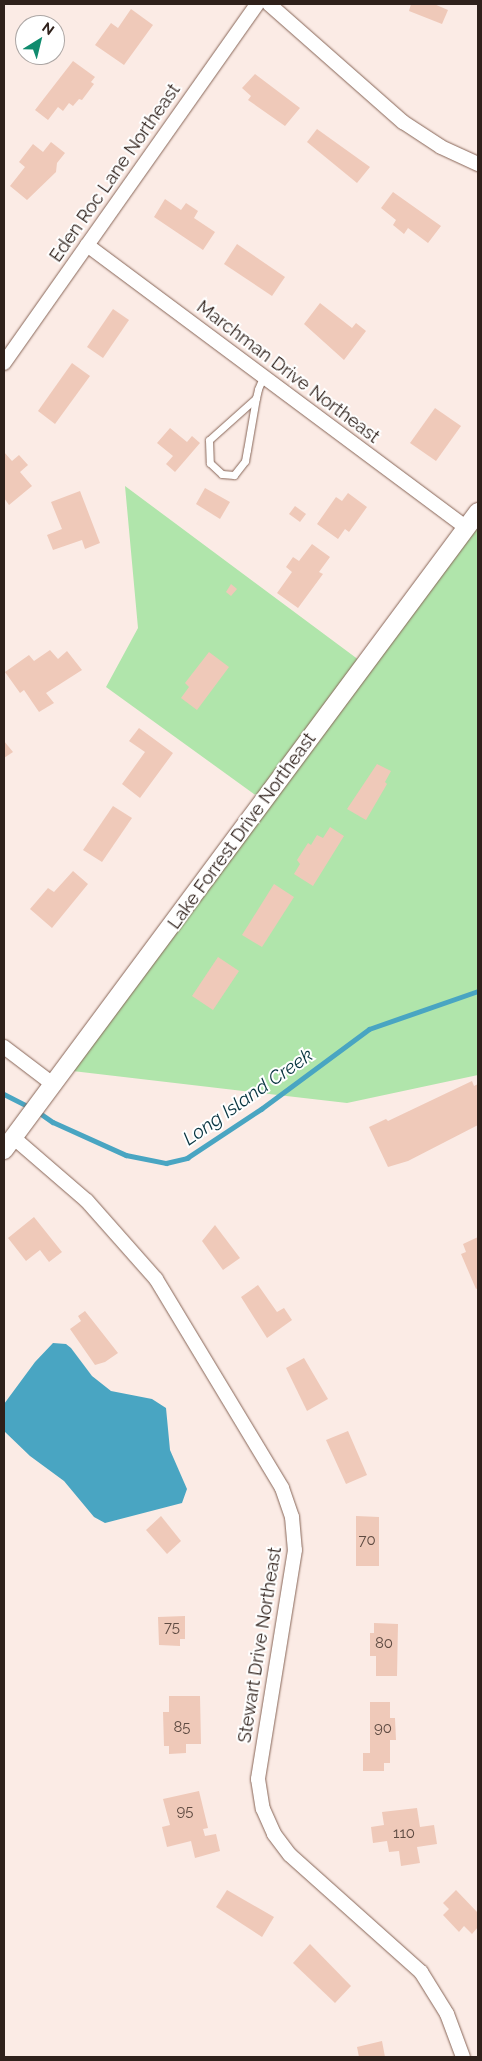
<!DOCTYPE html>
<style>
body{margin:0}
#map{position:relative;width:482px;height:2061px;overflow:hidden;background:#fbebe5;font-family:Raleway,sans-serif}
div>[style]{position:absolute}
.green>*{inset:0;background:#b0e5ab}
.water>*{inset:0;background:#49a5c2}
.stream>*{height:4.5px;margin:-2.25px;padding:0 2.25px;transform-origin:2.25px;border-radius:2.25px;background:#49a5c2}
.building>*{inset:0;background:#efc9b9}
.roads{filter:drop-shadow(0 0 1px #876557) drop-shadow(0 0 1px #876557)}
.service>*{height:7px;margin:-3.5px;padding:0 3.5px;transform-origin:3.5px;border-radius:3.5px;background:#fff}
.minor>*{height:14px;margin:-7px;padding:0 7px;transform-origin:7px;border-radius:7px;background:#fff}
.tertiary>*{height:18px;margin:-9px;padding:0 9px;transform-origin:9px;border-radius:9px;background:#fff}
span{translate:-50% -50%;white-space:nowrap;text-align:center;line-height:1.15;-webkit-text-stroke:4px #fff;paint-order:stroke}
.number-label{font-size:15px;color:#5f4b42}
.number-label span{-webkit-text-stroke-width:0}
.street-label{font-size:18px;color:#2f211b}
.water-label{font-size:19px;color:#07333f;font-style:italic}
.frame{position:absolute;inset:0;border:5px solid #2f211b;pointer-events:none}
.north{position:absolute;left:15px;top:15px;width:50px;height:50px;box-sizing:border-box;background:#fff;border:1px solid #aca6a4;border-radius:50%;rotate:36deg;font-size:14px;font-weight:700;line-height:20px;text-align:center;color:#2f211b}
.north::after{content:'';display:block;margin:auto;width:18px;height:22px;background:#108b6e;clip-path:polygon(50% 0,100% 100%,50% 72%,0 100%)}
</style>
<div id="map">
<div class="green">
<i style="clip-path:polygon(125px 486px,367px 666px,478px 519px,478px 1075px,347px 1103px,64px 1070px,265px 802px,106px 687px,138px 628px)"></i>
</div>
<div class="water">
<i style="clip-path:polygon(53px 1343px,66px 1344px,71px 1348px,92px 1376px,111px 1391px,152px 1399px,166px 1408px,170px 1450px,187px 1489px,182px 1503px,105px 1523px,94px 1517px,64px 1481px,30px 1456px,4px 1431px,4px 1404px,35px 1362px)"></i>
</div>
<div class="stream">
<i style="left:4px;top:1094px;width:29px;rotate:27deg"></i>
<i style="left:37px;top:1111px;width:19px;rotate:35deg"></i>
<i style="left:53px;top:1122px;width:80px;rotate:24.3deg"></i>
<i style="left:126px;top:1155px;width:41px;rotate:11.3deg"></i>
<i style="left:166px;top:1163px;width:22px;rotate:-13deg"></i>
<i style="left:187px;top:1158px;width:89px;rotate:-33.5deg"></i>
<i style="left:261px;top:1109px;width:134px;rotate:-36.5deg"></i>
<i style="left:369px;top:1029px;width:115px;rotate:-19.2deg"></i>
</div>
<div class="building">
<i style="clip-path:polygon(411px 4px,434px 4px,448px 10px,442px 24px,409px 11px)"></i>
<i style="clip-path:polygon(131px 9px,153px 25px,124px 65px,95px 45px,111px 23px,118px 28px)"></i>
<i style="clip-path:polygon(73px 61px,95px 77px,91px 82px,94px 84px,82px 100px,79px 99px,73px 106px,69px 103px,63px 111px,58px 107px,48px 120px,35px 110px)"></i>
<i style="clip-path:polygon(255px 74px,300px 108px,285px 126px,248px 100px,251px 96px,242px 88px)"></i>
<i style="clip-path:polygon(317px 129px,370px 167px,357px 183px,307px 142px)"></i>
<i style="clip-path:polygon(51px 142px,65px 153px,57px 163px,56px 172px,27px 200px,10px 186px,25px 167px,19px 162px,33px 144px,43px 152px)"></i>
<i style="clip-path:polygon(393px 192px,441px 226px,428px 243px,408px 228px,404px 234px,393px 225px,396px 220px,381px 208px)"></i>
<i style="clip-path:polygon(165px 199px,181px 210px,186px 203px,198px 211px,194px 218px,215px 232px,203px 250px,154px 217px)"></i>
<i style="clip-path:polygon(237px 244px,285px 277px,272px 296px,224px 264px)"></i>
<i style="clip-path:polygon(320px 303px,352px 328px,356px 323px,366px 331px,344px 360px,304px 324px)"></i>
<i style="clip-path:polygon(113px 309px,129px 320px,103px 358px,87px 347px)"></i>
<i style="clip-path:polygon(72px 363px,90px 376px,55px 424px,38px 411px)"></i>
<i style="clip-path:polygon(435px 408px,461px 426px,436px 461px,410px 443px)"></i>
<i style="clip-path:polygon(170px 428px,187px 442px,192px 436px,200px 443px,175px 472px,166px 464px,173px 456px,157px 443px)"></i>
<i style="clip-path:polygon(4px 452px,12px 461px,19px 455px,28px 465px,20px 472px,32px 486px,9px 505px,4px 498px)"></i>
<i style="clip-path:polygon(205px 488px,230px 502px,220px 519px,196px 504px)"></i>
<i style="clip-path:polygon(80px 491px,100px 543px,85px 549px,82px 540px,53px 550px,47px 535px,62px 529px,51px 502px)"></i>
<i style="clip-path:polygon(348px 493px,367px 507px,349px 532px,345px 529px,338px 539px,317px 524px,336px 497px,342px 501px)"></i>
<i style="clip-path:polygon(295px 506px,306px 514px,300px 522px,289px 514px)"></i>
<i style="clip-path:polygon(312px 544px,330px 557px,319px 572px,323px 574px,298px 608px,277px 593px,292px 572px,286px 567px,293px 557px,299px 561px)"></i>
<i style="clip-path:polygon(231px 584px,237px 589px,231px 596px,226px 592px)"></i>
<i style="clip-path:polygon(50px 650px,58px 659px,67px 651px,82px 670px,46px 693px,54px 703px,39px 712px,24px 690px,20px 693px,5px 672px,29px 655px,34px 661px)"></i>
<i style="clip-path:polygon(209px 652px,229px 667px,197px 710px,181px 698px,189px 687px,185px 683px)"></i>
<i style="clip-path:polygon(139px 728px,173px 753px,140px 798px,122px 784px,145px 752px,129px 741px)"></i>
<i style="clip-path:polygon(4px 741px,13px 752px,4px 758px)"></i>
<i style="clip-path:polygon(377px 764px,391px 771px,385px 782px,387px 784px,366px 820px,347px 809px)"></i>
<i style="clip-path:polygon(113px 806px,132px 818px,102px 862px,83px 850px)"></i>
<i style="clip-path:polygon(330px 827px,344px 836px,313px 886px,294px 874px,300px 864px,297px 860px,308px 843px,311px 845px,317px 835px,323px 838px)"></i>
<i style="clip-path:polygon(73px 871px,88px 884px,52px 928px,30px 909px,48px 888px,54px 892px)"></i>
<i style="clip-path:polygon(274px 884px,294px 897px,262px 947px,242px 935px)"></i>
<i style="clip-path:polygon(218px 957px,239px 971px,213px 1010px,192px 996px)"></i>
<i style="clip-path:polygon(472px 1081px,474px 1086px,478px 1084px,478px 1125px,408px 1161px,388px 1167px,369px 1127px,386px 1119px,388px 1121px)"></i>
<i style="clip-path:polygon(34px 1217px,62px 1252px,49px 1262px,40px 1250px,26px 1261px,8px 1238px)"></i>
<i style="clip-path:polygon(215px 1225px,240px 1258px,223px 1270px,202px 1241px)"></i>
<i style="clip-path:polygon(478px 1237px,478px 1288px,476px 1289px,461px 1254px,466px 1252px,463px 1244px)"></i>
<i style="clip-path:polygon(258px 1285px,277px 1312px,284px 1308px,292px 1320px,267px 1338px,241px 1297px)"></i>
<i style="clip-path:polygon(85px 1311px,118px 1353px,105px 1362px,95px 1365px,70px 1329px,81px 1321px,78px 1316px)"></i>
<i style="clip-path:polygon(304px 1358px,328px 1399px,307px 1411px,286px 1368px)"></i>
<i style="clip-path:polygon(348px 1431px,367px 1475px,346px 1484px,326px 1440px)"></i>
<i style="clip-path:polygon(161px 1516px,181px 1541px,167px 1554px,146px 1530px)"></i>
<i style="clip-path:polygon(356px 1516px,379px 1517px,379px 1566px,356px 1566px)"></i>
<i style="clip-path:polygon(185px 1616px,185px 1639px,180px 1639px,180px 1646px,159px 1645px,158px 1617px)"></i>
<i style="clip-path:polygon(374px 1623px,398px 1624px,397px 1676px,376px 1676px,376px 1656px,370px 1656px,370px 1633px,374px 1633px)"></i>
<i style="clip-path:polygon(169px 1696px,200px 1696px,201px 1744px,186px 1744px,186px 1753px,169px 1754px,169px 1746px,164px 1746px,163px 1712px,169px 1712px)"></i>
<i style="clip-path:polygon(370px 1702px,390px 1702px,390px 1718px,395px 1718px,396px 1740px,390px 1740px,390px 1763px,384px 1763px,384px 1771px,363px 1771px,363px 1753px,370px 1753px)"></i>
<i style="clip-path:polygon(199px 1791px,208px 1828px,203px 1829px,205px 1836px,216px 1834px,220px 1851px,195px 1858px,191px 1841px,167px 1847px,162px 1827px,170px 1825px,163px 1799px)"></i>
<i style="clip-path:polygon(417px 1808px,420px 1827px,434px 1825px,437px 1844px,417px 1847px,420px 1863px,401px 1866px,399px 1851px,389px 1852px,387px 1841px,373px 1843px,371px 1827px,384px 1825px,382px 1812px)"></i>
<i style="clip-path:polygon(227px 1890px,274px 1917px,262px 1937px,216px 1907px)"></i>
<i style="clip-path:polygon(456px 1890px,478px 1913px,478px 1927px,472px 1934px,464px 1926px,459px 1932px,443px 1915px,449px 1909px,443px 1903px)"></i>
<i style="clip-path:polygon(310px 1944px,351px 1986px,335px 2003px,293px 1963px)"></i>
<i style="clip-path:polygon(382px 2041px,385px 2057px,359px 2057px,357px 2047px)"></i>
</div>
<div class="roads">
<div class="service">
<i style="left:256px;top:398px;width:63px;rotate:138.2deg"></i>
<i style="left:209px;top:440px;width:23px;rotate:88deg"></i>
<i style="left:210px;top:463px;width:16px;rotate:43deg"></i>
<i style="left:222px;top:474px;width:12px;rotate:5deg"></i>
<i style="left:234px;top:475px;width:18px;rotate:-52deg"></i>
<i style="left:245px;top:461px;width:11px;rotate:-80deg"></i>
<i style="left:247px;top:450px;width:53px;rotate:-80.2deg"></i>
<i style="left:256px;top:398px;width:9px;rotate:-77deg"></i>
<i style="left:258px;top:389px;width:13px;rotate:-67deg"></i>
</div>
<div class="minor">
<i style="left:269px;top:4px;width:179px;rotate:41.4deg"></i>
<i style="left:403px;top:122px;width:45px;rotate:33.3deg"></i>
<i style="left:441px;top:147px;width:41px;rotate:24.7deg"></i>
<i style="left:87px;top:245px;width:473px;rotate:36.7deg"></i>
<i style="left:4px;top:363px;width:439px;rotate:-54.8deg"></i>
<i style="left:4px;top:1047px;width:63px;rotate:37.2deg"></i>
<i style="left:14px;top:1138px;width:96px;rotate:40.8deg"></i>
<i style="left:87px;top:1201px;width:104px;rotate:48.5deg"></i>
<i style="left:156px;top:1279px;width:244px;rotate:58.9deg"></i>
<i style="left:282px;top:1488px;width:31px;rotate:71deg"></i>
<i style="left:292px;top:1517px;width:33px;rotate:85deg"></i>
<i style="left:295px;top:1550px;width:232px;rotate:99.2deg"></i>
<i style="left:258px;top:1779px;width:30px;rotate:81deg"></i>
<i style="left:263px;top:1809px;width:27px;rotate:66deg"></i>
<i style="left:274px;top:1834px;width:26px;rotate:53deg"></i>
<i style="left:290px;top:1855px;width:176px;rotate:41.8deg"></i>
<i style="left:421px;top:1972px;width:49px;rotate:58.2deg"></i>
<i style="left:447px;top:2014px;width:46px;rotate:69.6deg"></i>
</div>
<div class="tertiary">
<i style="left:4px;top:1150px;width:795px;rotate:-53.39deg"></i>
</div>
</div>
<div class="number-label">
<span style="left:367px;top:1541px">70</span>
<span style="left:172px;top:1628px">75</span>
<span style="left:384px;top:1644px">80</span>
<span style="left:182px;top:1728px">85</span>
<span style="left:383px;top:1729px">90</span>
<span style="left:185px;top:1812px">95</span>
<span style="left:404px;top:1834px">110</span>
</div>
<div class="street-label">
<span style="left:115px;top:173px;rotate:-55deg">Eden Roc Lane Northeast</span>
<span style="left:288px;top:372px;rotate:37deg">Marchman Drive Northeast</span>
<span style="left:242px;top:831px;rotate:-54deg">Lake Forrest Drive Northeast</span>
<span style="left:260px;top:1645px;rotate:-81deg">Stewart Drive Northeast</span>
</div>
<div class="water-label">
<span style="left:248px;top:1097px;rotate:-35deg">Long Island Creek</span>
</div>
<div class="frame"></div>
<div class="north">N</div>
</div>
